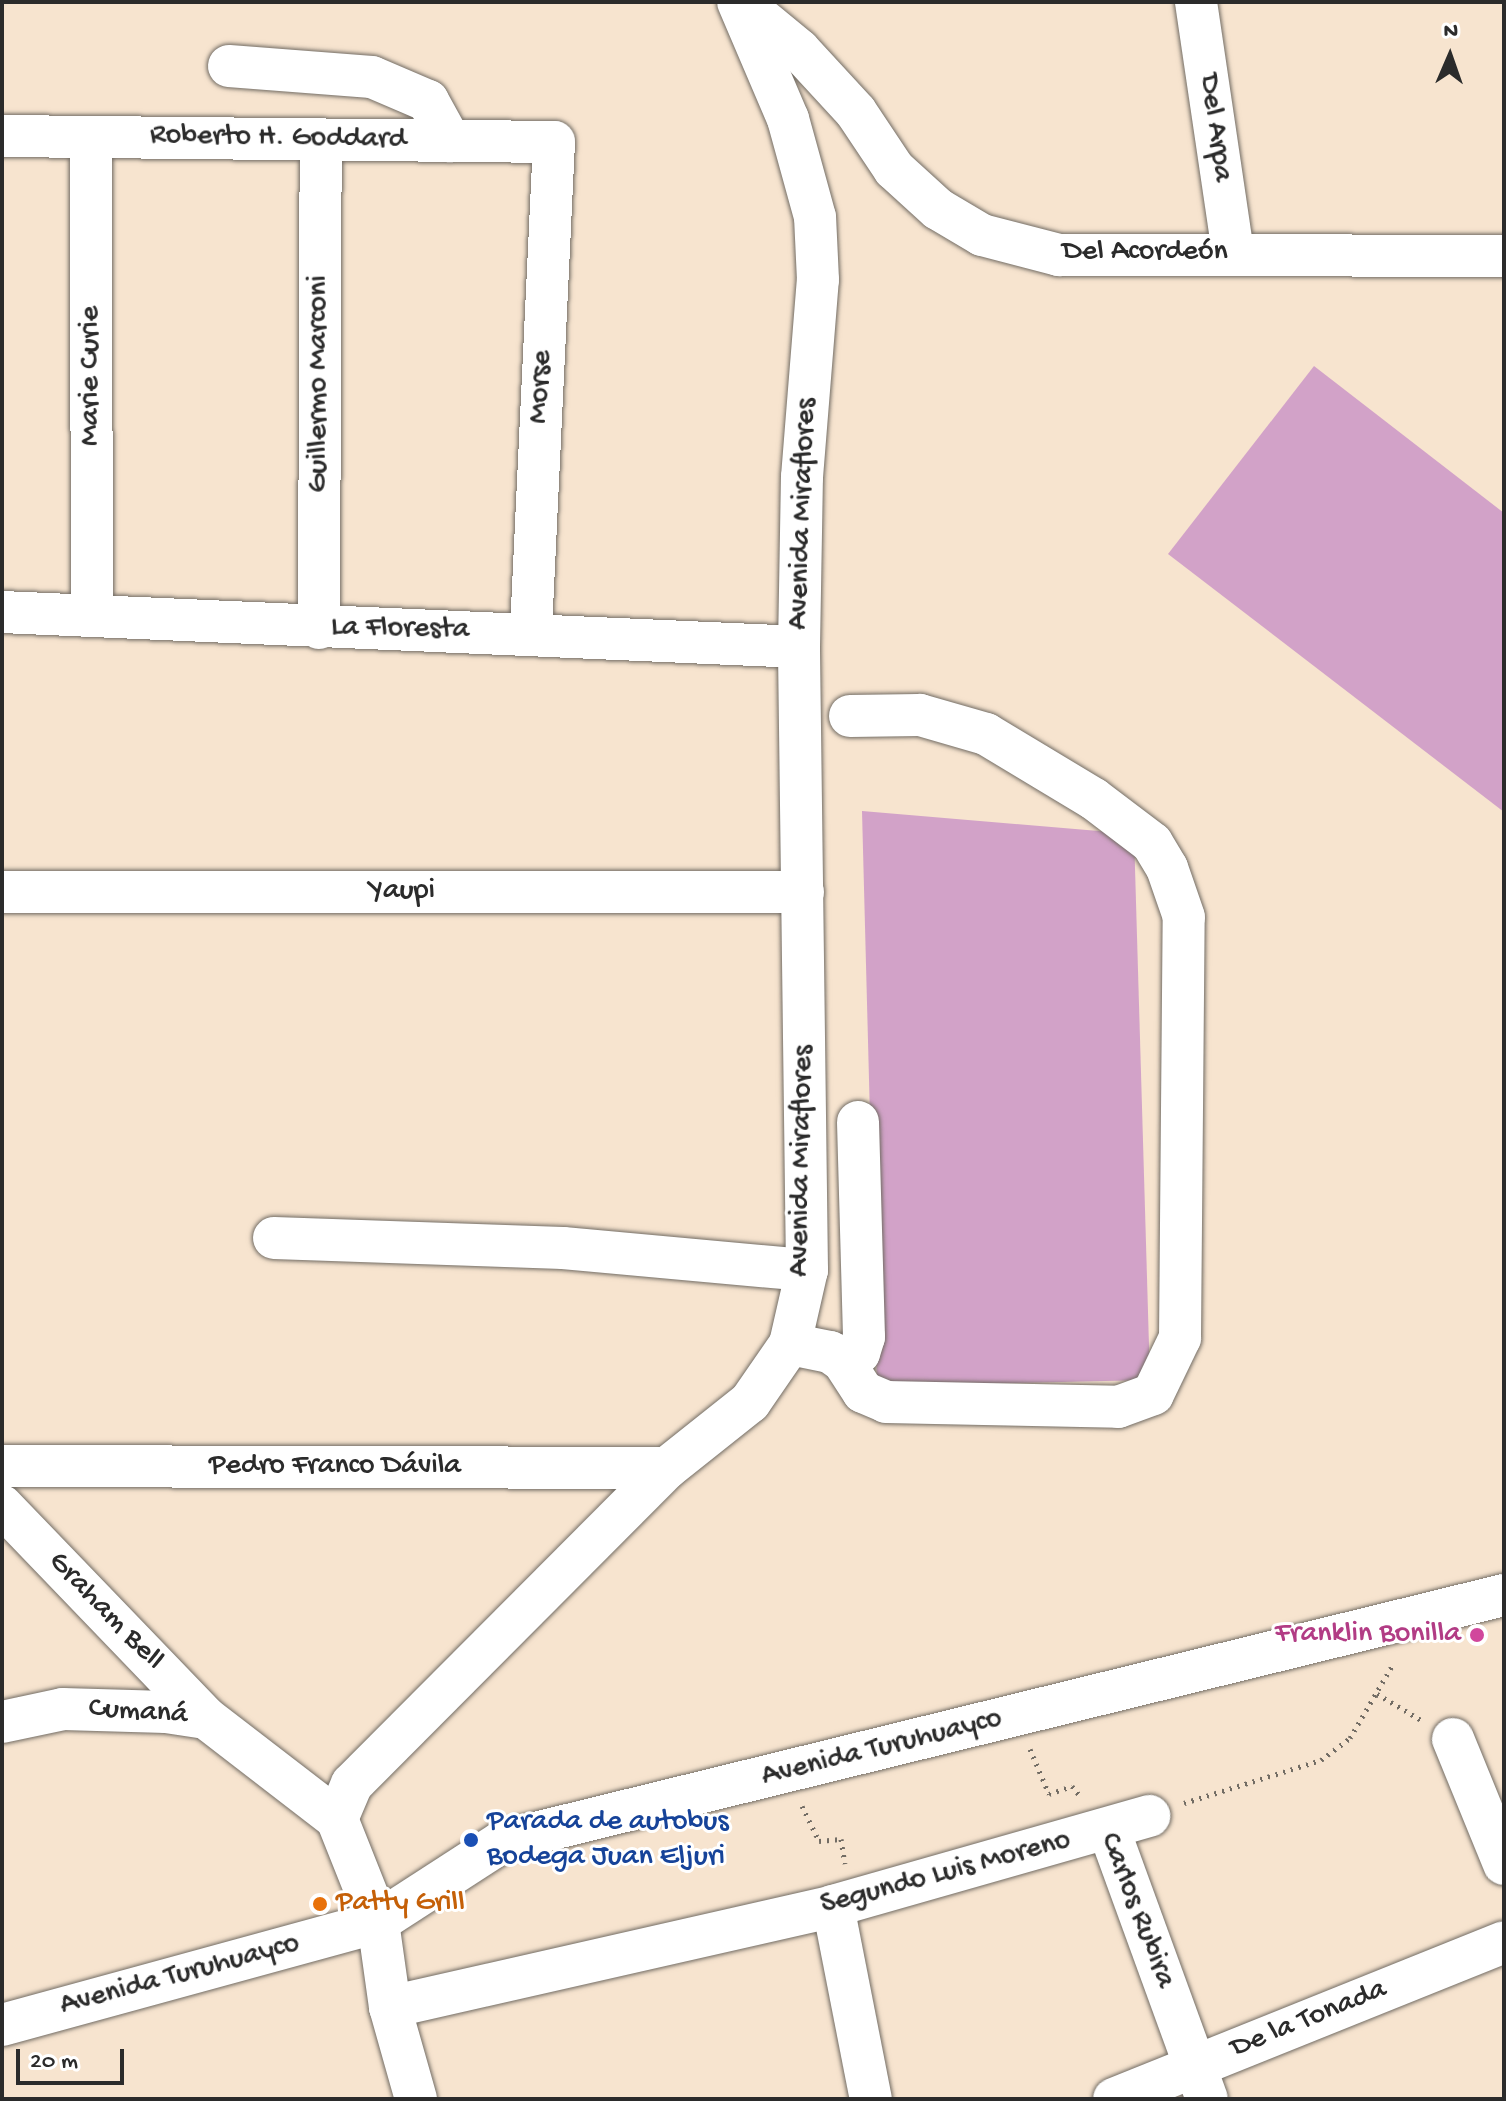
<!DOCTYPE html>
<meta charset="utf-8">
<style>
body{margin:0}
#map{position:relative;width:1506px;height:2101px;overflow:hidden;background:#f7e4cf;font-family:"Gochi Hand",sans-serif}
div>[style]{position:absolute}
.building>*{inset:0;background:#d2a2c8}
.path>*{height:5px;margin-top:-2.5px;transform-origin:0;background:repeating-linear-gradient(90deg,#726c64 0 2px,transparent 0 8px)}
.roads{filter:drop-shadow(0 0 2px #726c64) drop-shadow(0 0 2px #726c64)}
.minor>*{height:42px;margin:-21px;padding:0 21px;transform-origin:21px;border-radius:21px;background:#fff}
.dots>*{width:22px;height:22px;translate:-50% -50%;box-sizing:border-box;border:4px solid #fff;border-radius:50%}
span{translate:-50% -50%;white-space:nowrap;text-align:center;line-height:1.15;-webkit-text-stroke:6px #fff;paint-order:stroke}
.street-label{font-size:30px;color:#2b2b2b}
.hotel-label{font-size:30px;color:#b23c85}
.right{translate:-100% -50%;text-align:right}
.transit-label{font-size:30px;color:#164399}
.left{translate:0 -50%;text-align:left}
.food-label{font-size:30px;color:#c56008}
.frame{position:absolute;inset:0;border:4px solid #2b2b2b;pointer-events:none}
.north{position:absolute;left:1410px;top:16px;width:80px;height:80px;-webkit-text-stroke:6px #fff;paint-order:stroke;rotate:2deg;font-size:22px;font-weight:700;line-height:32px;text-align:center;color:#2b2b2b}
.north::after{content:'';display:block;margin:auto;width:28px;height:36px;background:#2b2b2b;clip-path:polygon(50% 0,100% 100%,50% 72%,0 100%)}
.scale{position:absolute;left:16px;top:2049px;width:108px;height:36px;box-sizing:border-box;border:4px solid #2b2b2b;border-top:0;padding-left:10px;font-size:24px;line-height:28px;white-space:nowrap;color:#2b2b2b;-webkit-text-stroke:6px #fff;paint-order:stroke}
</style>
<div id="map">
<div class="building">
<i style="clip-path:polygon(1314px 366px,1504px 513px,1504px 812px,1168px 554px)"></i>
<i style="clip-path:polygon(862px 811px,1134px 834px,1150px 1380px,877px 1386px)"></i>
</div>
<div class="path">
<i style="left:1377px;top:1694px;width:51px;rotate:30.6deg"></i>
<i style="left:1030px;top:1749px;width:49px;rotate:67.1deg"></i>
<i style="left:1049px;top:1794px;width:24px;rotate:-19deg"></i>
<i style="left:1072px;top:1786px;width:13px;rotate:51deg"></i>
<i style="left:1184px;top:1803px;width:144px;rotate:-17.4deg"></i>
<i style="left:1321px;top:1760px;width:36px;rotate:-37deg"></i>
<i style="left:1350px;top:1738px;width:86px;rotate:-59.8deg"></i>
<i style="left:802px;top:1806px;width:39px;rotate:64deg"></i>
<i style="left:819px;top:1841px;width:22px;rotate:-5deg"></i>
<i style="left:841px;top:1839px;width:25px;rotate:81deg"></i>
</div>
<div class="roads">
<div class="minor">
<i style="left:1196px;top:2px;width:254px;rotate:81.6deg"></i>
<i style="left:742px;top:3px;width:74px;rotate:39.5deg"></i>
<i style="left:799px;top:50px;width:84px;rotate:47.4deg"></i>
<i style="left:856px;top:112px;width:69px;rotate:56.3deg"></i>
<i style="left:894px;top:169px;width:59px;rotate:42.3deg"></i>
<i style="left:938px;top:209px;width:51px;rotate:30.6deg"></i>
<i style="left:982px;top:235px;width:80px;rotate:14.6deg"></i>
<i style="left:1059px;top:255px;width:445px;rotate:0.1deg"></i>
<i style="left:229px;top:66px;width:143px;rotate:4.4deg"></i>
<i style="left:372px;top:77px;width:61px;rotate:23.2deg"></i>
<i style="left:428px;top:101px;width:46px;rotate:61.2deg"></i>
<i style="left:2px;top:136px;width:552px;rotate:0.62deg"></i>
<i style="left:554px;top:142px;width:491px;rotate:92.7deg"></i>
<i style="left:91px;top:137px;width:478px;rotate:89.9deg"></i>
<i style="left:2px;top:612px;width:798px;rotate:2.51deg"></i>
<i style="left:319px;top:628px;width:488px;rotate:-89.8deg"></i>
<i style="left:2px;top:892px;width:801px"></i>
<i style="left:274px;top:1238px;width:289px;rotate:2deg"></i>
<i style="left:563px;top:1248px;width:245px;rotate:5.2deg"></i>
<i style="left:790px;top:1344px;width:41px;rotate:11.3deg"></i>
<i style="left:830px;top:1352px;width:16px;rotate:35deg"></i>
<i style="left:843px;top:1361px;width:37px;rotate:57deg"></i>
<i style="left:863px;top:1392px;width:25px;rotate:23deg"></i>
<i style="left:886px;top:1402px;width:232px;rotate:1.2deg"></i>
<i style="left:1118px;top:1407px;width:37px;rotate:-20deg"></i>
<i style="left:1153px;top:1394px;width:62px;rotate:-64.3deg"></i>
<i style="left:1180px;top:1338px;width:421px;rotate:-89.5deg"></i>
<i style="left:1184px;top:917px;width:52px;rotate:-109.1deg"></i>
<i style="left:1167px;top:868px;width:29px;rotate:-121deg"></i>
<i style="left:1152px;top:843px;width:73px;rotate:-142.8deg"></i>
<i style="left:1094px;top:799px;width:126px;rotate:-149deg"></i>
<i style="left:986px;top:734px;width:69px;rotate:-163.9deg"></i>
<i style="left:920px;top:715px;width:70px;rotate:179.2deg"></i>
<i style="left:843px;top:1361px;width:18px;rotate:-27deg"></i>
<i style="left:859px;top:1353px;width:17px;rotate:-73deg"></i>
<i style="left:864px;top:1337px;width:215px;rotate:-91.6deg"></i>
<i style="left:2px;top:1466px;width:665px;rotate:0.17deg"></i>
<i style="left:2px;top:1506px;width:294px;rotate:46.1deg"></i>
<i style="left:2px;top:1722px;width:62px;rotate:-12deg"></i>
<i style="left:63px;top:1709px;width:103px;rotate:1.7deg"></i>
<i style="left:166px;top:1712px;width:40px;rotate:8.5deg"></i>
<i style="left:206px;top:1718px;width:165px;rotate:37.6deg"></i>
<i style="left:1453px;top:1739px;width:135px;rotate:67.8deg"></i>
<i style="left:1109px;top:1830px;width:286px;rotate:70deg"></i>
<i style="left:833px;top:1906px;width:197px;rotate:78.9deg"></i>
<i style="left:390px;top:2007px;width:454px;rotate:-12.8deg"></i>
<i style="left:833px;top:1906px;width:329px;rotate:-15.9deg"></i>
<i style="left:2px;top:2025px;width:390px;rotate:-15.3deg"></i>
<i style="left:378px;top:1922px;width:149px;rotate:-32.9deg"></i>
<i style="left:503px;top:1841px;width:1031px;rotate:-13.81deg"></i>
<i style="left:416px;top:2099px;width:96px;rotate:-105.8deg"></i>
<i style="left:390px;top:2007px;width:86px;rotate:-98deg"></i>
<i style="left:378px;top:1922px;width:111px;rotate:-111.7deg"></i>
<i style="left:337px;top:1819px;width:38px;rotate:-67deg"></i>
<i style="left:352px;top:1784px;width:446px;rotate:-45.1deg"></i>
<i style="left:667px;top:1468px;width:106px;rotate:-38.5deg"></i>
<i style="left:750px;top:1402px;width:70px;rotate:-55.4deg"></i>
<i style="left:790px;top:1344px;width:76px;rotate:-77.1deg"></i>
<i style="left:807px;top:1270px;width:623px;rotate:-90.74deg"></i>
<i style="left:799px;top:647px;width:170px;rotate:-89deg"></i>
<i style="left:802px;top:477px;width:198px;rotate:-85.4deg"></i>
<i style="left:818px;top:280px;width:63px;rotate:-92.7deg"></i>
<i style="left:815px;top:217px;width:102px;rotate:-105.4deg"></i>
<i style="left:788px;top:119px;width:127px;rotate:-113.1deg"></i>
<i style="left:1114px;top:2099px;width:420px;rotate:-21.9deg"></i>
</div>
</div>
<div class="dots">
<i style="left:1477px;top:1635px;background:#d1479c"></i>
<i style="left:471px;top:1840px;background:#1a4fb4"></i>
<i style="left:320px;top:1904px;background:#e8710a"></i>
</div>
<div class="street-label">
<span style="left:1214px;top:128px;rotate:82deg">Del Arpa</span>
<span style="left:278px;top:139px;rotate:1deg">Roberto H. Goddard</span>
<span style="left:1145px;top:253px">Del Acordeón</span>
<span style="left:92px;top:376px;rotate:-90deg">Marie Curie</span>
<span style="left:320px;top:384px;rotate:-90deg">Guillermo Marconi</span>
<span style="left:542px;top:387px;rotate:-87deg">Morse</span>
<span style="left:804px;top:514px;rotate:-88deg">Avenida Miraflores</span>
<span style="left:400px;top:630px;rotate:1deg">La Floresta</span>
<span style="left:402px;top:892px">Yaupi</span>
<span style="left:803px;top:1161px;rotate:-89deg">Avenida Miraflores</span>
<span style="left:335px;top:1467px">Pedro Franco Dávila</span>
<span style="left:105px;top:1612px;rotate:46deg">Graham Bell</span>
<span style="left:138px;top:1713px;rotate:4deg">Cumaná</span>
<span style="left:882px;top:1749px;rotate:-14deg">Avenida Turuhuayco</span>
<span style="left:946px;top:1874px;rotate:-15deg">Segundo Luis Moreno</span>
<span style="left:1136px;top:1911px;rotate:69deg">Carlos Rubira</span>
<span style="left:180px;top:1976px;rotate:-15deg">Avenida Turuhuayco</span>
<span style="left:1309px;top:2020px;rotate:-22deg">De la Tonada</span>
</div>
<div class="hotel-label">
<span class="right" style="left:1461px;top:1635px">Franklin Bonilla</span>
</div>
<div class="transit-label">
<span class="left" style="left:487px;top:1840px">Parada de autobus<br>Bodega Juan Eljuri</span>
</div>
<div class="food-label">
<span class="left" style="left:336px;top:1904px">Patty Grill</span>
</div>
<div class="frame"></div>
<div class="north">N</div>
<div class="scale">20 m</div>
</div>
